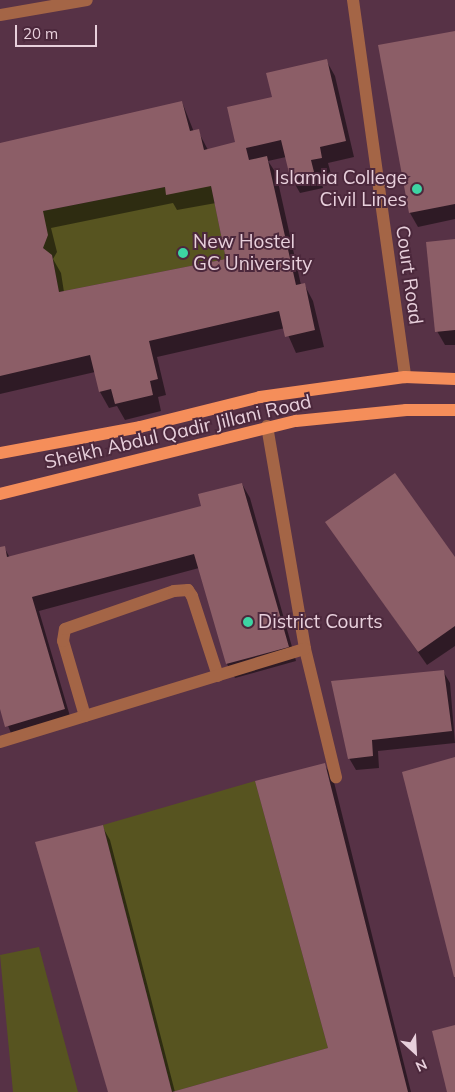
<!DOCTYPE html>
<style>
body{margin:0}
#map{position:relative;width:455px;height:1092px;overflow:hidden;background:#573246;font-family:Mulish,sans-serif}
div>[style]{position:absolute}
.green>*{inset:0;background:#575420}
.shadow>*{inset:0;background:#0007}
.building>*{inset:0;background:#8c5e67}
.minor>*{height:12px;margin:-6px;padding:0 6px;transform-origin:6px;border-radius:6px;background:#a46546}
.major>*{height:12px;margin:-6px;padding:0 6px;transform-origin:6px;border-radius:6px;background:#f58e5a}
.dots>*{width:14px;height:14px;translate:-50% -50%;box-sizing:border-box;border:2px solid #4c283c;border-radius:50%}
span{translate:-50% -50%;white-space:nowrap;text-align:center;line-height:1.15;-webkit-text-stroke:4px #4c283c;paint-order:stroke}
.poi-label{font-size:19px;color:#e8d0dc}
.right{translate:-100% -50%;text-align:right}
.left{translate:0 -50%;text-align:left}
.street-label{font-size:19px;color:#e8d0dc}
.north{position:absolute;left:390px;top:1027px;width:50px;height:50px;-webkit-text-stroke:4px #4c283c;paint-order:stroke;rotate:155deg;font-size:14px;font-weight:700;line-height:20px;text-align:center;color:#e8d0dc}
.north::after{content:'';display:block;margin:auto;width:18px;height:22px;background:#e8d0dc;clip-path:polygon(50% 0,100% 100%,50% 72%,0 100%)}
.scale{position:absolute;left:15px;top:25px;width:82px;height:22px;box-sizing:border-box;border:2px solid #e8d0dc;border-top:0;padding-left:6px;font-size:15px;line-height:18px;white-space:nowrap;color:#e8d0dc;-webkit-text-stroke:4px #4c283c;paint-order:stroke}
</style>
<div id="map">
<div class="green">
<i style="clip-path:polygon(211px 186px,226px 259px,59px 292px,52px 256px,43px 248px,43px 211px,165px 187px)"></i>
<i style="clip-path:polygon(255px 781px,328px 1048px,172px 1092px,103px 825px)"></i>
<i style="clip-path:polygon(39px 947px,78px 1092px,13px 1092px,0 955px)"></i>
</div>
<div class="shadow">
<i style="clip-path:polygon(455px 33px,455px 219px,418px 227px,410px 213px,379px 46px)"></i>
<i style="clip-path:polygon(evenodd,326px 60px,335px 76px,354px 157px,328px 163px,331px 174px,320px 176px,323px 188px,300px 193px,291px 177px,286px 157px,268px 161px,276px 173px,301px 285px,304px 284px,313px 301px,324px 347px,296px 353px,285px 328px,157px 357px,166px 395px,158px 397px,161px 411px,125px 420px,117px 406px,109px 408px,100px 392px,95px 372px,0 394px,0 144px,182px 102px,194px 132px,198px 131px,208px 150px,237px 143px,273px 98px,326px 60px,173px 203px,177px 210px,216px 203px,227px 260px,64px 292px,61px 273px,53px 259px,57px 252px,51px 228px,173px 203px)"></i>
<i style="clip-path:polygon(455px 240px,455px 345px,445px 345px,437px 331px)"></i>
<i style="clip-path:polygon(242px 484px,250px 498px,296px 661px,235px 678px,227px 664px,199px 568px,39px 611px,72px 723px,14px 741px,0 705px,0 548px,4px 547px,10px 558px,203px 507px)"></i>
<i style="clip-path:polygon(327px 522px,455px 559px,455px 646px,427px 665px)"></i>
<i style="clip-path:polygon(443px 671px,450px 683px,455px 743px,378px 751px,379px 768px,356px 770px,349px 758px)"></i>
<i style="clip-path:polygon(324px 764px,333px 778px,411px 1092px,109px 1092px,102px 826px,110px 840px,175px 1092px,329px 1049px)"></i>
</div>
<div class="building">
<i style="clip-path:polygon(455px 31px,455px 204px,409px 213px,378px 45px)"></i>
<i style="clip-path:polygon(evenodd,327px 59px,346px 141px,320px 147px,322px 158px,311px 160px,314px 172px,290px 177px,281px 140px,246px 148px,249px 160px,267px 156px,296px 285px,305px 283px,315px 330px,285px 337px,279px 311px,149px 341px,158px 379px,150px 381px,153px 395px,115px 404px,111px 389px,99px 392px,90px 355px,0 376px,0 143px,182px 101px,190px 131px,199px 129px,204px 150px,235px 142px,227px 107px,272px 97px,266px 73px,327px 59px,211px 186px,226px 259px,59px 292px,52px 255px,43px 248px,48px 235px,43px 211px,165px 187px,166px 195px,211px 186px)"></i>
<i style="clip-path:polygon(455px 239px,455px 330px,435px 332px,426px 242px)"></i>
<i style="clip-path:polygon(395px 473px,455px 557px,455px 626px,418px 652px,325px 522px)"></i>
<i style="clip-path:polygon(242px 483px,289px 647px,226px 664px,194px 554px,32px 597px,65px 709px,5px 727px,0 709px,0 547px,5px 546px,7px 557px,201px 506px,198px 494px)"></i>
<i style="clip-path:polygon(444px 670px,452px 731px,372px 740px,373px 756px,348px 759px,331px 681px)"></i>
<i style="clip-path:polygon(455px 757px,455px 977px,454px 977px,402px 772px)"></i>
<i style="clip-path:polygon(325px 763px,408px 1092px,172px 1092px,328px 1048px,255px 781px)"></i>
<i style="clip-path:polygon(103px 825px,172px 1092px,108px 1092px,35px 842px)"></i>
<i style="clip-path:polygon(455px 1025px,455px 1092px,447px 1092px,432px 1031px)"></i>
</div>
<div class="minor">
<i style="left:353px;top:0;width:381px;rotate:82.1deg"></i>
<i style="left:0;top:15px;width:88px;rotate:-9.8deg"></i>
<i style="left:267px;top:426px;width:226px;rotate:80.3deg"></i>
<i style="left:305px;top:649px;width:132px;rotate:76.4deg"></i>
<i style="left:85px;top:716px;width:78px;rotate:-106.3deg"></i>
<i style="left:63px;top:641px;width:12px;rotate:-81deg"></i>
<i style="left:65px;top:629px;width:115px;rotate:-19.2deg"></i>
<i style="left:174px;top:591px;width:14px;rotate:-4deg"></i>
<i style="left:188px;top:590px;width:7px;rotate:56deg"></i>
<i style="left:192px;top:596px;width:84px;rotate:72deg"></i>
<i style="left:0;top:742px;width:319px;rotate:-17deg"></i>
</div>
<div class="major">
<i style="left:0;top:453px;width:142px;rotate:-10.5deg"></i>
<i style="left:140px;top:427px;width:124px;rotate:-14deg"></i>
<i style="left:260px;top:397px;width:146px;rotate:-7.9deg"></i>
<i style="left:405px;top:377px;width:50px;rotate:2.3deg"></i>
<i style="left:0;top:494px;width:305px;rotate:-13.9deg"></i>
<i style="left:296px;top:421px;width:111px;rotate:-5.7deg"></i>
<i style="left:406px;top:410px;width:49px"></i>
</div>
<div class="dots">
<i style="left:417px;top:189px;background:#3dd4a3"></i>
<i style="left:183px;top:253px;background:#3dd4a3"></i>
<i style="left:248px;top:622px;background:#3dd4a3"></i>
</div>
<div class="poi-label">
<span class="right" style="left:407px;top:189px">Islamia College<br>Civil Lines</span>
<span class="left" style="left:193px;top:253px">New Hostel<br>GC University</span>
<span class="left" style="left:258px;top:622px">District Courts</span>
</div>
<div class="street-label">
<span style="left:409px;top:275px;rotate:82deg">Court Road</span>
<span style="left:178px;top:432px;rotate:-13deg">Sheikh Abdul Qadir Jillani Road</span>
</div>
<div class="north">N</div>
<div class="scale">20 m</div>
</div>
